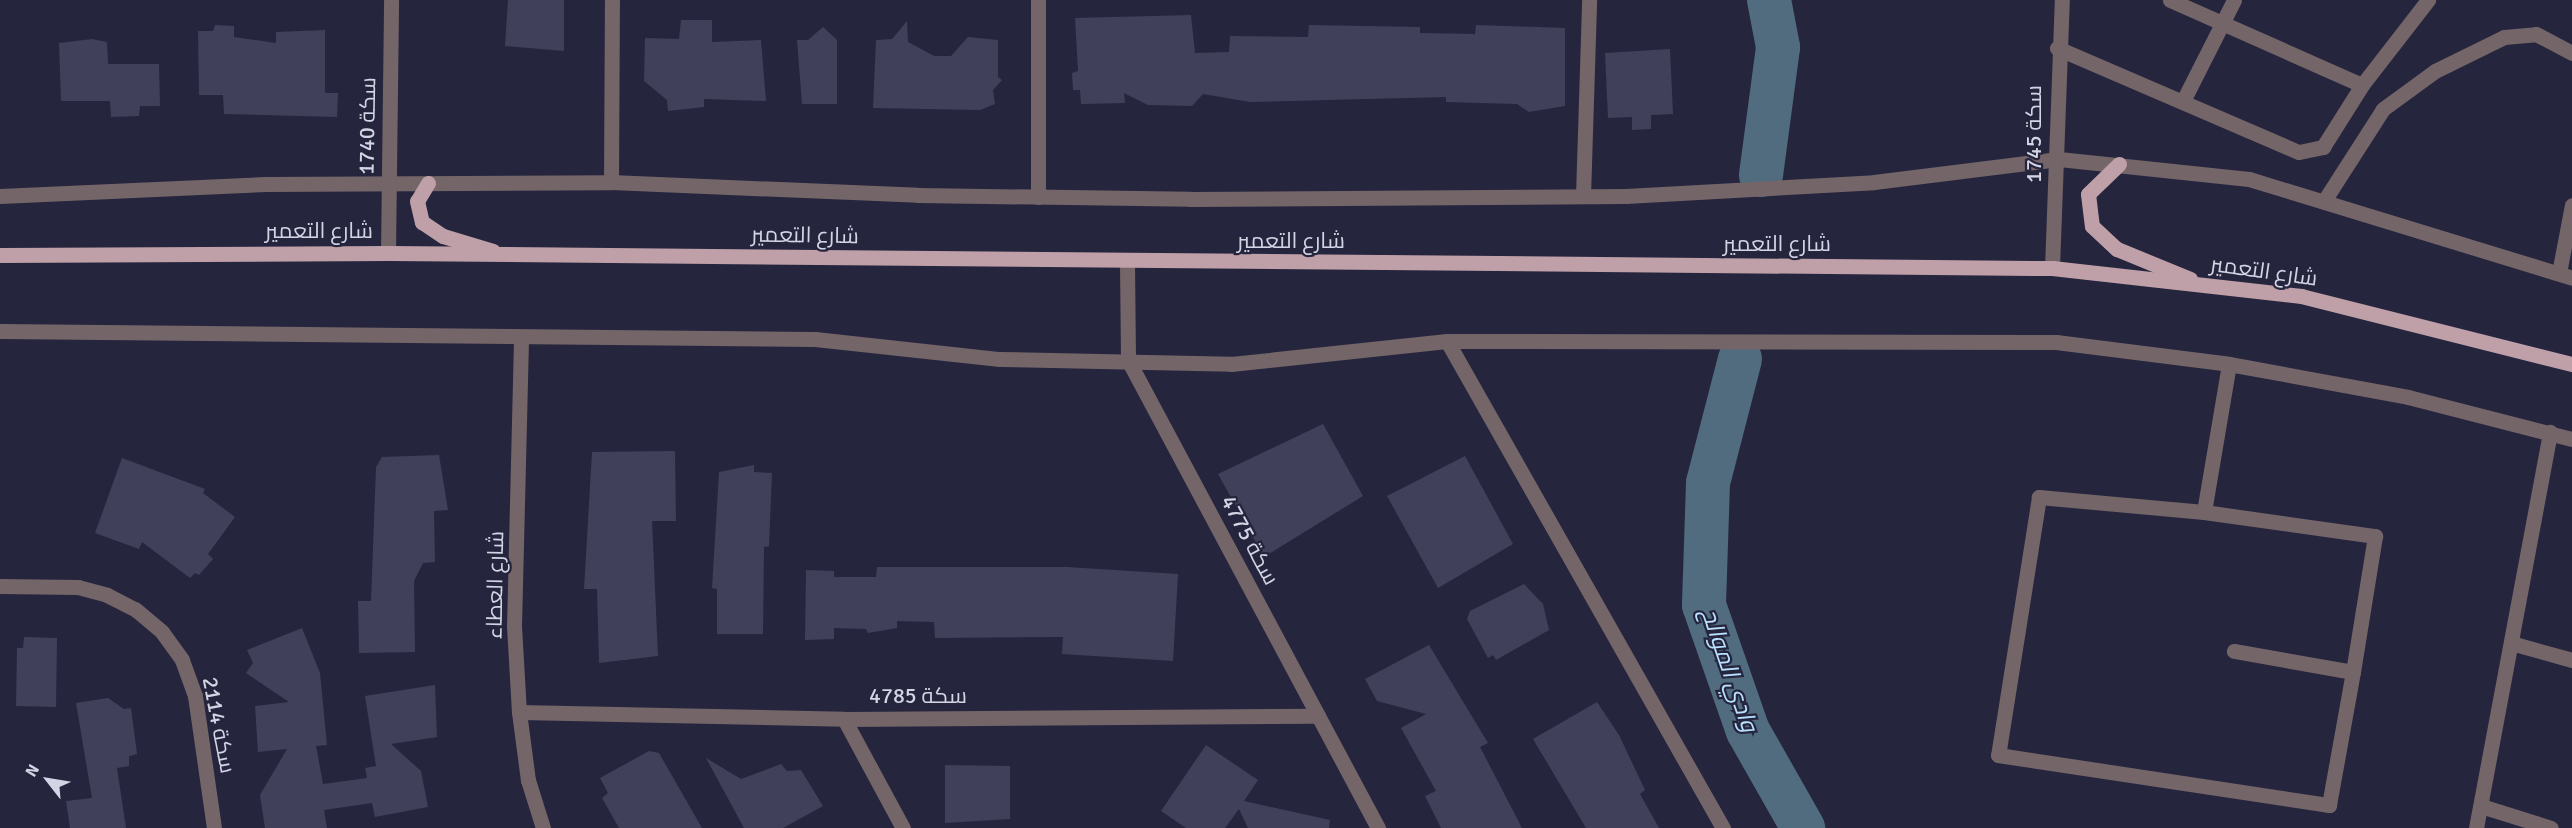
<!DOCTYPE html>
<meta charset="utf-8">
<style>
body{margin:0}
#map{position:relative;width:2572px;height:828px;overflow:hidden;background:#26253e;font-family:Signika,Cairo,sans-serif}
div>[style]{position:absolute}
.river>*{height:44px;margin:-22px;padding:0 22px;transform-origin:22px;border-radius:22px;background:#516c7f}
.building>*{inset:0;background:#40405a}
.minor>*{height:15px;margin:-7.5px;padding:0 7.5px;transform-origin:7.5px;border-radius:7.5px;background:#746569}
.major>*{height:15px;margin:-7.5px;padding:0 7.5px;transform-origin:7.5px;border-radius:7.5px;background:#bfa0a8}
span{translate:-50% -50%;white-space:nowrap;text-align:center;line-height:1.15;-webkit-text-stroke:4.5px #26253e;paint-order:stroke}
.street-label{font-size:22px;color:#d3d4e4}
.water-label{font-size:24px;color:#b9e1ff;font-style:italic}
.north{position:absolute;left:18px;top:750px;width:60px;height:60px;-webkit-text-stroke:4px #26253e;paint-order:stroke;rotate:301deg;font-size:16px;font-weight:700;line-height:24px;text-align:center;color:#d3d4e4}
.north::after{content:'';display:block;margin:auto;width:21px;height:27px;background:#d3d4e4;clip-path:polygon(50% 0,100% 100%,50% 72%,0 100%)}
</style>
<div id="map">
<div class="river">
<i style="left:1761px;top:175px;width:129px;rotate:-82.4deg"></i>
<i style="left:1778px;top:47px;width:48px;rotate:-100.8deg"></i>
<i style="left:1740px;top:359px;width:128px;rotate:104.5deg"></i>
<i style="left:1708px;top:483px;width:122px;rotate:91.9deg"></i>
<i style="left:1704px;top:605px;width:133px;rotate:70.8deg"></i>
<i style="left:1748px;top:731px;width:112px;rotate:60.4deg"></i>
</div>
<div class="building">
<i style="clip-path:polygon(508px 0,564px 0,564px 51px,505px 46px)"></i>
<i style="clip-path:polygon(1191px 15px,1195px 53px,1229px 52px,1230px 36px,1308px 37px,1309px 25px,1420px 27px,1420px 33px,1475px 34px,1476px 25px,1565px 28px,1565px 106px,1529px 112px,1517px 104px,1446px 102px,1446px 97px,1250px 102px,1203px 94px,1192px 106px,1148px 105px,1124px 93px,1125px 103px,1081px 104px,1080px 90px,1073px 90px,1072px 73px,1078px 71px,1075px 18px)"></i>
<i style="clip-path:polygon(681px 20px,712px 20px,712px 42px,761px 40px,766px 101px,704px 99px,704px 107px,668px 111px,667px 100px,644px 81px,645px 38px,679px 39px)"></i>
<i style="clip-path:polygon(907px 21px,908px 42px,934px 56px,951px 56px,968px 37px,998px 40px,998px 77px,1002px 80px,993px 90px,995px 104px,980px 110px,873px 108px,876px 40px,892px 39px)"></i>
<i style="clip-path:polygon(215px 25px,234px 26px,234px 37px,276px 43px,276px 32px,325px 30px,325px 93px,338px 93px,337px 117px,224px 114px,223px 95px,199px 95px,198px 31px,213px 31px)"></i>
<i style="clip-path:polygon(823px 27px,837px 40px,837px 104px,802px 104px,797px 40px,808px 40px)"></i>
<i style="clip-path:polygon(92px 39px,107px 42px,108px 64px,159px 64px,160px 106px,140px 106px,139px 116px,111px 117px,110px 101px,61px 101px,59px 43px)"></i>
<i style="clip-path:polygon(1670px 49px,1673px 114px,1651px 115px,1651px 129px,1632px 130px,1632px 117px,1608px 118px,1605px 53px)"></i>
<i style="clip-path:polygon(1323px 424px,1363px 496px,1264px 557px,1218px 474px)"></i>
<i style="clip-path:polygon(675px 451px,676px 521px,652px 521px,658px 656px,599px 663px,597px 589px,584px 589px,592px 452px)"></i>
<i style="clip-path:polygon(439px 455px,448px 510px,434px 511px,435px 562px,423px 563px,414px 581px,415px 652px,359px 653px,358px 601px,371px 601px,376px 467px,382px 457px)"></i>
<i style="clip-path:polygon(1465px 456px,1513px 544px,1438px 588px,1387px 496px)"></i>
<i style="clip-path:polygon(122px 458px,205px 489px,203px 493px,235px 517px,208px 554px,213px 559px,199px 575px,195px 573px,190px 578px,142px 542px,139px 549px,95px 533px)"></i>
<i style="clip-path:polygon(754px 465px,754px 472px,772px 473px,769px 546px,764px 547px,763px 634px,717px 634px,717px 589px,712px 588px,719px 472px)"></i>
<i style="clip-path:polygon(877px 567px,1067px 567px,1178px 574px,1173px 661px,1062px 654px,1063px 637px,935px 638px,934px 622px,897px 621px,897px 628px,868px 633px,866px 629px,834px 628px,834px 639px,805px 640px,806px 570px,834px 571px,834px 577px,876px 577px)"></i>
<i style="clip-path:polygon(1524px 584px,1543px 604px,1549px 630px,1496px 660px,1493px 655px,1488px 658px,1467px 619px,1470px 611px)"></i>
<i style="clip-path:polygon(302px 628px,320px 673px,327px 745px,316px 746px,323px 784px,367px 778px,365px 768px,376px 766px,365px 696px,435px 685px,437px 737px,391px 744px,421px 771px,428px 807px,375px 817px,372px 803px,324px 810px,327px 828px,265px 828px,260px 795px,287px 749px,258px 752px,255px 706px,289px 702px,246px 673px,253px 663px,247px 650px)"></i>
<i style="clip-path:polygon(24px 637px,57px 638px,56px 707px,16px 706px,17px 648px,23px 648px)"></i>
<i style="clip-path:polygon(1429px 645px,1488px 743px,1480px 747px,1522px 828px,1441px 828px,1425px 796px,1436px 791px,1401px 728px,1426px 714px,1377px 701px,1365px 679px)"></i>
<i style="clip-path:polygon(108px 698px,124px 709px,131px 708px,137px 754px,129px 756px,129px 766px,117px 768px,126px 828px,70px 828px,66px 801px,92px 798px,76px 703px)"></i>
<i style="clip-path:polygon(1597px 702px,1619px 735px,1645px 790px,1640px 794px,1659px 828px,1586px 828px,1533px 739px)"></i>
<i style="clip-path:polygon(1206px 745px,1258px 780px,1244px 801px,1330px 820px,1329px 828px,1248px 828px,1239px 809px,1225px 828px,1186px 828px,1161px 811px)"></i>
<i style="clip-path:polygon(649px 751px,659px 753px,702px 828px,619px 828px,602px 798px,608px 793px,600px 778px)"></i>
<i style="clip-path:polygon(706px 758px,741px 779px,781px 764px,787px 771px,801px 770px,823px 806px,783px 828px,744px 828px)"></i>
<i style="clip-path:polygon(945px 765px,1010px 766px,1010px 819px,945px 823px)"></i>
</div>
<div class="minor">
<i style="left:1038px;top:0;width:197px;rotate:90deg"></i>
<i style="left:2170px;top:0;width:210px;rotate:23.9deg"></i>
<i style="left:2362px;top:85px;width:108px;rotate:-52.2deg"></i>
<i style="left:2057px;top:48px;width:263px;rotate:23.3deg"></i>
<i style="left:2299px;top:152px;width:25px;rotate:-12deg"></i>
<i style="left:2323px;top:147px;width:73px;rotate:-57.8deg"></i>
<i style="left:2183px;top:101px;width:113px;rotate:-63.2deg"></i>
<i style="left:611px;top:182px;width:182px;rotate:-89.7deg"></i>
<i style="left:0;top:196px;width:266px;rotate:-2.6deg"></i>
<i style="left:266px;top:184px;width:345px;rotate:-0.3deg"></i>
<i style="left:611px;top:182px;width:307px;rotate:2.4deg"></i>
<i style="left:918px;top:195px;width:272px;rotate:0.8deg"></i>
<i style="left:1190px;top:199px;width:436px;rotate:-0.4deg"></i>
<i style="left:1626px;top:196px;width:248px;rotate:-3.2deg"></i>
<i style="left:1874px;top:182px;width:186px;rotate:-7.1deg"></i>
<i style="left:2059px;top:159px;width:191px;rotate:6deg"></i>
<i style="left:2249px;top:179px;width:338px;rotate:17deg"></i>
<i style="left:1583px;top:196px;width:196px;rotate:-88.2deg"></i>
<i style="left:2324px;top:201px;width:109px;rotate:-57.3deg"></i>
<i style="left:2383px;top:109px;width:64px;rotate:-36.2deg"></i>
<i style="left:2435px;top:71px;width:77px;rotate:-26.2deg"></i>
<i style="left:2504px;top:37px;width:32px;rotate:-5deg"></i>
<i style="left:2536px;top:34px;width:41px;rotate:27.8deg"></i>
<i style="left:388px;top:253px;width:253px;rotate:-89.3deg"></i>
<i style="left:1127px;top:263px;width:97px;rotate:89.4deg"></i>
<i style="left:1128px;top:360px;width:531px;rotate:61.89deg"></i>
<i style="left:2052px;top:268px;width:268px;rotate:-87.9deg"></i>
<i style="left:2559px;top:273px;width:69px;rotate:-79.2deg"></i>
<i style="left:0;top:331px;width:815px;rotate:0.56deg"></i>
<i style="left:815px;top:339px;width:186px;rotate:6.2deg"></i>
<i style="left:1000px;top:359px;width:231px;rotate:1.2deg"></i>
<i style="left:1231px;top:364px;width:217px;rotate:-6.1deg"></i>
<i style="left:1447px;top:341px;width:609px;rotate:0.09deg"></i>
<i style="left:2056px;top:342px;width:174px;rotate:7.2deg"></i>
<i style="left:2229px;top:364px;width:182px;rotate:10.4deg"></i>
<i style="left:2408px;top:397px;width:169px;rotate:14.4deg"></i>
<i style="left:521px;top:340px;width:286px;rotate:91.4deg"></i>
<i style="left:514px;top:626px;width:86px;rotate:86.7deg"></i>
<i style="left:519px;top:712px;width:69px;rotate:82.5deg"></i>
<i style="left:528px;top:780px;width:50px;rotate:72.6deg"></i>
<i style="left:1447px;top:341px;width:560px;rotate:60.46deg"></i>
<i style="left:2229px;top:364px;width:150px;rotate:99.6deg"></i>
<i style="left:2204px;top:512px;width:166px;rotate:-174.8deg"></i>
<i style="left:2039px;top:497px;width:261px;rotate:99deg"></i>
<i style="left:1998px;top:755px;width:335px;rotate:8.6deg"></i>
<i style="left:2329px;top:805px;width:135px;rotate:-79.8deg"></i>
<i style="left:2353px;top:672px;width:121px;rotate:-170deg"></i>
<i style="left:2204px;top:512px;width:173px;rotate:8deg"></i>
<i style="left:2375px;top:536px;width:138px;rotate:99.2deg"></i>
<i style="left:0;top:586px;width:78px;rotate:0.7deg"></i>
<i style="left:78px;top:587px;width:30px;rotate:15deg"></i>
<i style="left:107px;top:595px;width:31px;rotate:27deg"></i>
<i style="left:135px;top:609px;width:35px;rotate:40deg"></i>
<i style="left:162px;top:632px;width:34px;rotate:54deg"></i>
<i style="left:182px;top:660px;width:38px;rotate:70deg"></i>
<i style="left:195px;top:696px;width:133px;rotate:81.8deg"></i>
<i style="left:2511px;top:643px;width:63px;rotate:15.6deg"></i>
<i style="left:519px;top:712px;width:325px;rotate:1.2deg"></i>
<i style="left:844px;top:719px;width:474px;rotate:-0.4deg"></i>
<i style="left:844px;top:719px;width:124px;rotate:61.6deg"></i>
<i style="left:2481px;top:806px;width:73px;rotate:17.4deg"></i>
<i style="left:2476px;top:828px;width:403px;rotate:-79.4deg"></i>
</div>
<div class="major">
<i style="left:2119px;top:164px;width:43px;rotate:135.9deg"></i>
<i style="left:2088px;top:194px;width:32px;rotate:83deg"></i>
<i style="left:2092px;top:226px;width:34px;rotate:43deg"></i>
<i style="left:2117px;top:249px;width:79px;rotate:22.3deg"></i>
<i style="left:428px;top:183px;width:21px;rotate:121deg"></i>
<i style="left:417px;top:201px;width:22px;rotate:77deg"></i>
<i style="left:422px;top:222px;width:25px;rotate:34deg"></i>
<i style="left:443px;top:236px;width:52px;rotate:16.7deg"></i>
<i style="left:0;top:255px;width:388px;rotate:-0.3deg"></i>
<i style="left:388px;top:253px;width:1664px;rotate:0.52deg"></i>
<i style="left:2052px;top:268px;width:251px;rotate:6.4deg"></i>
<i style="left:2301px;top:296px;width:279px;rotate:14.1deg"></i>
</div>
<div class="street-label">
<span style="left:367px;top:126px;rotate:-89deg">سكة 1740</span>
<span style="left:2034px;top:134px;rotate:-90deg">سكة 1745</span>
<span style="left:319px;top:231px">شارع التعمير</span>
<span style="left:805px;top:235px;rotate:1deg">شارع التعمير</span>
<span style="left:1291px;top:241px">شارع التعمير</span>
<span style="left:1777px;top:244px">شارع التعمير</span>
<span style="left:2264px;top:271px;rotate:8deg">شارع التعمير</span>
<span style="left:1250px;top:540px;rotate:62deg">سكة 4775</span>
<span style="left:495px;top:585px;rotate:-89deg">شارع العطاء</span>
<span style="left:918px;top:696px">سكة 4785</span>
<span style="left:219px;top:725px;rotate:79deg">سكة 2114</span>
</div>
<div class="water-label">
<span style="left:1729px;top:670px;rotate:71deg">وادي الموالح</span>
</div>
<div class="north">N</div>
</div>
